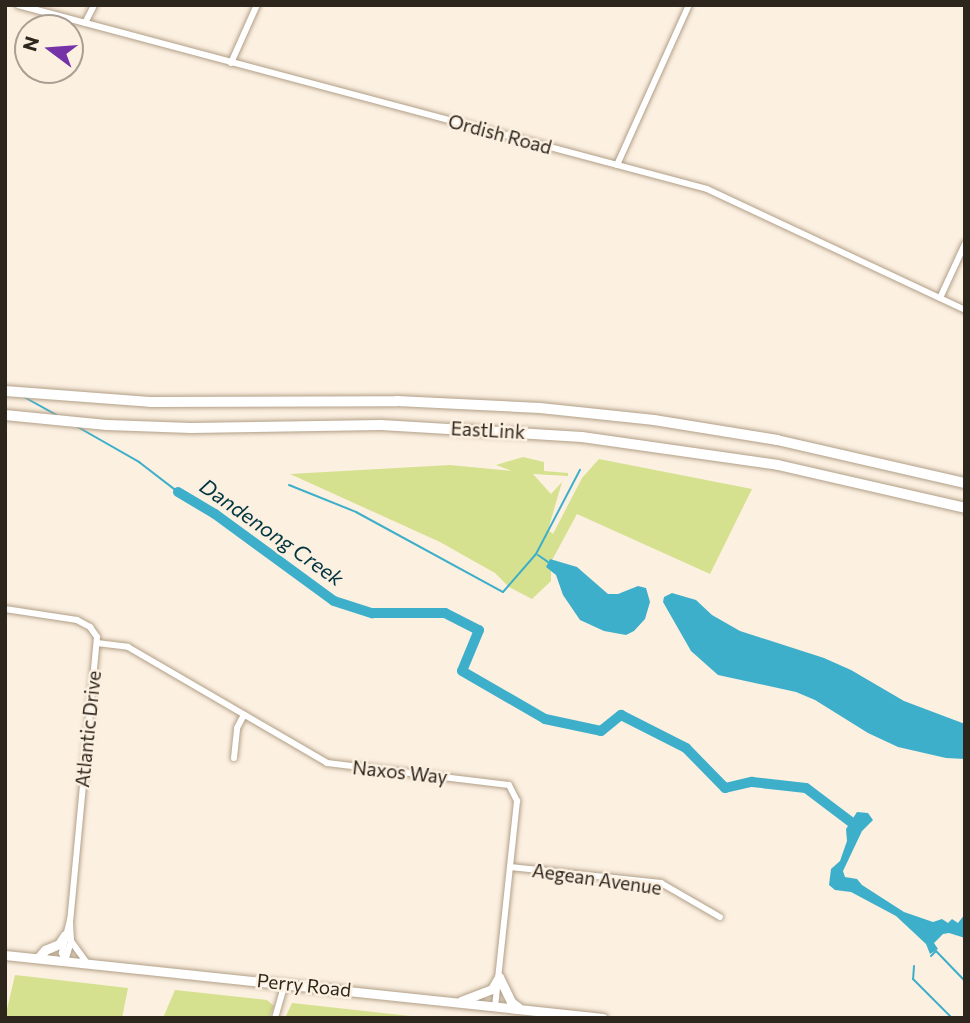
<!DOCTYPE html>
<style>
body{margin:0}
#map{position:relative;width:970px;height:1023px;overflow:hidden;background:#fcf0e1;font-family:Commissioner,sans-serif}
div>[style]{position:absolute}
.green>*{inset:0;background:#d5e18f}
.water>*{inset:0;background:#3eafca}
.stream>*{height:2px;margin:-1px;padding:0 1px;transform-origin:1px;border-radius:1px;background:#3eafca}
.river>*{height:10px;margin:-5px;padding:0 5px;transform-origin:5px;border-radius:5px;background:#3eafca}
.roads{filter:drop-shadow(0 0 2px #b19f87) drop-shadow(0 0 2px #b19f87)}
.street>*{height:6px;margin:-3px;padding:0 3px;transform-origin:3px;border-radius:3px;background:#fff}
.secondary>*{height:9px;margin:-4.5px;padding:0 4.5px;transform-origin:4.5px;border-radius:4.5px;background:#fff}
.highway>*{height:10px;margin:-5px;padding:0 5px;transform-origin:5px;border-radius:5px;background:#fff}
span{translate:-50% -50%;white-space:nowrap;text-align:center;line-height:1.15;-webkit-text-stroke:5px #fcf0e1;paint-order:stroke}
.street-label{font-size:19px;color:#2d261d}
.water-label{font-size:21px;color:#003540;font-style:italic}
.frame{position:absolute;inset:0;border:7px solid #2d261d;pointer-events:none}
.north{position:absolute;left:14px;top:14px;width:70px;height:70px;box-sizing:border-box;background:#fcf0e1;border:2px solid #a99f93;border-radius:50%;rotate:286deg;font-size:19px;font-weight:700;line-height:28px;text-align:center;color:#2d261d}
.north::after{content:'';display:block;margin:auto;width:24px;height:32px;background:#7533a7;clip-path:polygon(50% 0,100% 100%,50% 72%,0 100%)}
</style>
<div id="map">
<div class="green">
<i style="clip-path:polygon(523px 457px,544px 462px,544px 471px,568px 473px,568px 476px,533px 474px,551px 494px,562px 482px,548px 530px,553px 534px,582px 478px,599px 459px,752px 489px,710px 574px,577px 514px,551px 562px,551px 581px,532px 599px,509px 587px,495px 573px,440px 542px,290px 474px,450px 465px,512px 471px,496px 465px)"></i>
<i style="clip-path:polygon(15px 975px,128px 988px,122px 1018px,5px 1018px)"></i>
<i style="clip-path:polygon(175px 990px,267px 1000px,274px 1006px,269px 1018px,163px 1018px)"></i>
<i style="clip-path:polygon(292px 1003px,428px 1018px,285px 1018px)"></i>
</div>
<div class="water">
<i style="clip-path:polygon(550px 559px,577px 567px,608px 594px,618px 594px,638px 586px,646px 588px,650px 602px,645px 619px,634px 631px,626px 635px,604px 631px,580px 620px,563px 595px,556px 575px,546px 567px)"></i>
<i style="clip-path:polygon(672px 593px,696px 600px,712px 615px,740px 631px,824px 658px,851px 670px,904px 701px,965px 724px,965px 759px,946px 758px,898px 747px,868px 733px,815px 700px,796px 692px,718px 675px,691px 651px,663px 602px,664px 597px)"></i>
<i style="clip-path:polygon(857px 812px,868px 813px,873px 820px,862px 831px,843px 871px,845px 877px,857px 879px,862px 885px,904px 912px,933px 922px,942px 919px,948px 923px,952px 919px,958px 923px,965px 914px,965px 938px,949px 933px,943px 934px,934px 943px,938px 949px,930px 954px,926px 944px,896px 916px,851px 892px,835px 890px,829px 885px,831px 869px,840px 861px,847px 841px,846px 829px)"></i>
</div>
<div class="stream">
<i style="left:24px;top:397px;width:37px;rotate:29deg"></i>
<i style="left:76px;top:426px;width:73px;rotate:29.7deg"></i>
<i style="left:139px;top:462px;width:49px;rotate:37.6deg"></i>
<i style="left:289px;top:485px;width:72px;rotate:21.9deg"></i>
<i style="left:356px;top:512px;width:167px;rotate:28.6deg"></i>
<i style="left:503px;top:592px;width:50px;rotate:-49deg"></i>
<i style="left:536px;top:554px;width:95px;rotate:-62.4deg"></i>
<i style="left:538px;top:555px;width:12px;rotate:35deg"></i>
<i style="left:936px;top:951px;width:42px;rotate:46deg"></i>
<i style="left:931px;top:956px;width:6px;rotate:-45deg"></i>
<i style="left:914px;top:966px;width:13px;rotate:94deg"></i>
<i style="left:913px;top:979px;width:55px;rotate:45deg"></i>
</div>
<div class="river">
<i style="left:178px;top:492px;width:43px;rotate:30.7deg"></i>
<i style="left:215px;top:514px;width:147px;rotate:36.2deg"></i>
<i style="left:334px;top:601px;width:40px;rotate:18deg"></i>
<i style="left:372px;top:613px;width:73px"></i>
<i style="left:445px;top:613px;width:38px;rotate:27deg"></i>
<i style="left:479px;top:630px;width:44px;rotate:112.5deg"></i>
<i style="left:462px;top:671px;width:96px;rotate:30deg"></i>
<i style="left:545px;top:719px;width:57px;rotate:12.1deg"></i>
<i style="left:601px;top:731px;width:26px;rotate:-39deg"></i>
<i style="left:621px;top:715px;width:73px;rotate:26.9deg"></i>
<i style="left:686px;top:748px;width:56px;rotate:45.7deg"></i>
<i style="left:725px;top:788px;width:28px;rotate:-13deg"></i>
<i style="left:752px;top:782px;width:54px;rotate:6.3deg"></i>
<i style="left:806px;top:788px;width:61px;rotate:37.1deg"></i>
<i style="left:855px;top:825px;width:8px;rotate:113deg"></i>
</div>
<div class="roads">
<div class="street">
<i style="left:18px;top:5px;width:713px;rotate:14.95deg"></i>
<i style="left:707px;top:189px;width:285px;rotate:25.1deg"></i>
<i style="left:85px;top:23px;width:20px;rotate:-63deg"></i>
<i style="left:231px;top:63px;width:64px;rotate:-65.9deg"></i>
<i style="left:617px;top:165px;width:175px;rotate:-65.8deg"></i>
<i style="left:940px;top:298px;width:60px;rotate:-65.2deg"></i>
<i style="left:5px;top:609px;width:73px;rotate:8.7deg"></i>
<i style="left:77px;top:620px;width:15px;rotate:28deg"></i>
<i style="left:90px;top:627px;width:12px;rotate:55deg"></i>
<i style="left:97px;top:637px;width:284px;rotate:95.4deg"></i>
<i style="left:70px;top:920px;width:34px;rotate:104deg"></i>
<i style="left:62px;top:953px;width:9px;rotate:69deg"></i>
<i style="left:97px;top:643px;width:31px;rotate:7deg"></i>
<i style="left:128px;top:647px;width:230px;rotate:30.2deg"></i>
<i style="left:327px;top:763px;width:183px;rotate:6.9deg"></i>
<i style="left:509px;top:785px;width:18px;rotate:63deg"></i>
<i style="left:517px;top:801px;width:206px;rotate:96.1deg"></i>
<i style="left:234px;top:758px;width:30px;rotate:-84deg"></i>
<i style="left:237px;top:728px;width:15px;rotate:-62deg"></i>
<i style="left:510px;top:867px;width:152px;rotate:6deg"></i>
<i style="left:661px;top:883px;width:68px;rotate:30deg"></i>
<i style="left:71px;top:941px;width:29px;rotate:54deg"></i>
<i style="left:65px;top:961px;width:21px;rotate:-73deg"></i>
<i style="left:71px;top:941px;width:21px;rotate:-93deg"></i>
<i style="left:275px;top:1018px;width:36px;rotate:-74deg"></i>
</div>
<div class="secondary">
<i style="left:5px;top:955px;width:601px;rotate:6.01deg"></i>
<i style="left:38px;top:958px;width:11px;rotate:-49deg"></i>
<i style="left:45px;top:950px;width:15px;rotate:-23deg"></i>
<i style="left:59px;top:944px;width:11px;rotate:-56deg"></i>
<i style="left:499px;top:977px;width:28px;rotate:64deg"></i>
<i style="left:511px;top:1002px;width:9px;rotate:36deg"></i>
<i style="left:461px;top:1001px;width:33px;rotate:-21deg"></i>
<i style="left:492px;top:989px;width:14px;rotate:-60deg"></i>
</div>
<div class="highway">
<i style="left:5px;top:391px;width:145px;rotate:4.3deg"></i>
<i style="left:150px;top:402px;width:247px;rotate:-0.2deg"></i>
<i style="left:397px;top:401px;width:143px;rotate:2.8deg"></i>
<i style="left:540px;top:408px;width:115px;rotate:6deg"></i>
<i style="left:654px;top:420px;width:125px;rotate:9.2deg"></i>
<i style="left:777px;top:440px;width:193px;rotate:12.9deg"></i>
<i style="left:5px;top:415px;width:102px;rotate:5.6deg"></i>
<i style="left:107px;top:425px;width:84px;rotate:2deg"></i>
<i style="left:191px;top:428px;width:190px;rotate:-0.9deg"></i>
<i style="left:381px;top:425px;width:201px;rotate:3.4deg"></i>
<i style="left:582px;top:437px;width:198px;rotate:8.1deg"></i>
<i style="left:778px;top:465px;width:192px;rotate:12.9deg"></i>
</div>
</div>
<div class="street-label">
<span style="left:500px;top:134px;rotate:15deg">Ordish Road</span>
<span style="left:488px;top:430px;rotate:3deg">EastLink</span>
<span style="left:88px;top:729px;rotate:-84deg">Atlantic Drive</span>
<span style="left:400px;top:772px;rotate:6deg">Naxos Way</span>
<span style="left:597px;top:879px;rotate:8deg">Aegean Avenue</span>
<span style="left:304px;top:985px;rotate:6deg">Perry Road</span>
</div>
<div class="water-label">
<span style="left:272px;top:532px;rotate:35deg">Dandenong Creek</span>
</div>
<div class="frame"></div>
<div class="north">N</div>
</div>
